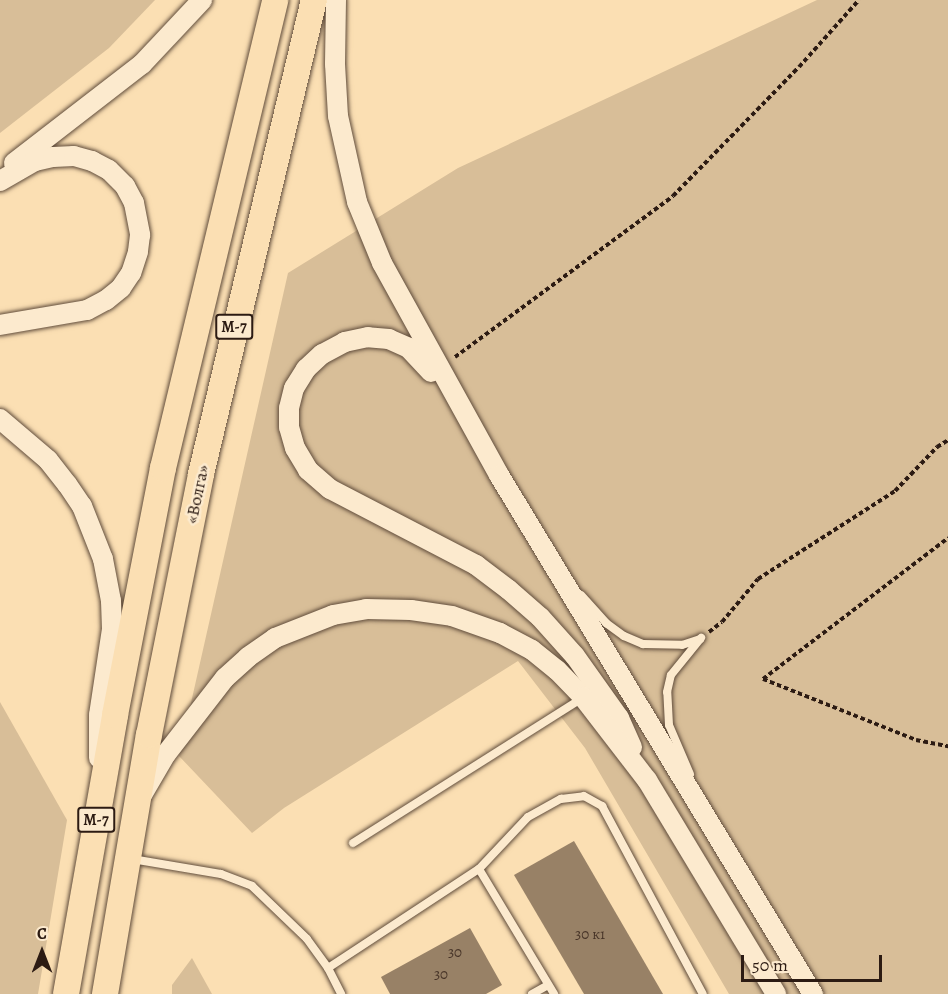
<!DOCTYPE html>
<meta charset="utf-8">
<style>
body{margin:0}
#map{position:relative;width:948px;height:994px;overflow:hidden;background:#fbdfb3;font-family:Alegreya,serif}
div>[style]{position:absolute}
.green>*{inset:0;background:#d8be98}
.building>*{inset:0;background:#988166}
.path>*{height:4px;margin-top:-2px;transform-origin:0;background:repeating-linear-gradient(90deg,#2c1b13 0 4.5px,transparent 0 7.5px)}
.roads{filter:drop-shadow(0 0 2px #604c3b) drop-shadow(0 0 2px #604c3b)}
.service>*{height:8px;margin:-4px;padding:0 4px;transform-origin:4px;border-radius:4px;background:#fceace}
.tertiary>*{height:20px;margin:-10px;padding:0 10px;transform-origin:10px;border-radius:10px;background:#fceace}
.trunk>*{height:26px;margin:-13px;padding:0 13px;transform-origin:13px;border-radius:13px;background:#fbdfb3}
span{translate:-50% -50%;white-space:nowrap;text-align:center;line-height:1.15;-webkit-text-stroke:5px #fceace;paint-order:stroke}
.number-label{font-size:15px;color:#473428}
.number-label span{-webkit-text-stroke-width:0}
.shield-label span{padding:2px 4px;background:#fceace;border:2px solid;border-radius:4px;-webkit-text-stroke-width:0}
.shield-label{font-size:16px;color:#2c1b13;font-weight:700}
.street-label{font-size:18px;color:#2c1b13}
.north{position:absolute;left:12px;top:922px;width:60px;height:60px;-webkit-text-stroke:4px #fceace;paint-order:stroke;rotate:0deg;font-size:16px;font-weight:700;line-height:24px;text-align:center;color:#2c1b13}
.north::after{content:'';display:block;margin:auto;width:21px;height:27px;background:#2c1b13;clip-path:polygon(50% 0,100% 100%,50% 72%,0 100%)}
.scale{position:absolute;left:741px;top:955px;width:141px;height:27px;box-sizing:border-box;border:3px solid #2c1b13;border-top:0;padding-left:8px;font-size:18px;line-height:21px;white-space:nowrap;color:#2c1b13;-webkit-text-stroke:4px #fceace;paint-order:stroke}
</style>
<div id="map">
<div class="green">
<i style="clip-path:polygon(0 0,155px 0,109px 48px,0 133px)"></i>
<i style="clip-path:polygon(817px 0,948px 0,948px 994px,729px 994px,585px 748px,518px 661px,284px 808px,252px 833px,179px 756px,288px 273px,458px 168px)"></i>
<i style="clip-path:polygon(0 702px,67px 820px,38px 994px,0 994px)"></i>
<i style="clip-path:polygon(192px 958px,212px 994px,172px 994px,172px 985px)"></i>
</div>
<div class="building">
<i style="clip-path:polygon(574px 841px,663px 994px,584px 994px,514px 875px)"></i>
<i style="clip-path:polygon(470px 928px,502px 985px,486px 994px,390px 994px,381px 977px)"></i>
</div>
<div class="path">
<i style="left:455px;top:357px;width:271px;rotate:-36.4deg"></i>
<i style="left:673px;top:196px;width:180px;rotate:-45.7deg"></i>
<i style="left:799px;top:67px;width:90px;rotate:-48.2deg"></i>
<i style="left:709px;top:632px;width:16px;rotate:-38deg"></i>
<i style="left:722px;top:622px;width:56px;rotate:-50.1deg"></i>
<i style="left:758px;top:579px;width:163px;rotate:-32.7deg"></i>
<i style="left:895px;top:491px;width:61px;rotate:-46.3deg"></i>
<i style="left:937px;top:447px;width:13px;rotate:-32deg"></i>
<i style="left:763px;top:679px;width:233px;rotate:-37.3deg"></i>
<i style="left:763px;top:679px;width:165px;rotate:21.7deg"></i>
<i style="left:916px;top:740px;width:33px;rotate:11deg"></i>
</div>
<div class="roads">
<div class="service">
<i style="left:581px;top:595px;width:38px;rotate:48deg"></i>
<i style="left:606px;top:623px;width:22px;rotate:36deg"></i>
<i style="left:624px;top:636px;width:21px;rotate:23deg"></i>
<i style="left:643px;top:644px;width:39px;rotate:1deg"></i>
<i style="left:682px;top:645px;width:19px;rotate:-18deg"></i>
<i style="left:690px;top:774px;width:53px;rotate:-113.2deg"></i>
<i style="left:669px;top:725px;width:33px;rotate:-93deg"></i>
<i style="left:667px;top:692px;width:17px;rotate:-77deg"></i>
<i style="left:671px;top:675px;width:48px;rotate:-51deg"></i>
<i style="left:353px;top:843px;width:271px;rotate:-32.3deg"></i>
<i style="left:132px;top:859px;width:90px;rotate:9.6deg"></i>
<i style="left:221px;top:874px;width:33px;rotate:21deg"></i>
<i style="left:252px;top:886px;width:76px;rotate:43.9deg"></i>
<i style="left:307px;top:939px;width:36px;rotate:54deg"></i>
<i style="left:328px;top:968px;width:29px;rotate:63deg"></i>
<i style="left:479px;top:869px;width:146px;rotate:59deg"></i>
<i style="left:328px;top:968px;width:181px;rotate:-33.3deg"></i>
<i style="left:479px;top:869px;width:71px;rotate:-46.7deg"></i>
<i style="left:528px;top:817px;width:38px;rotate:-29deg"></i>
<i style="left:561px;top:799px;width:23px;rotate:-7deg"></i>
<i style="left:584px;top:796px;width:21px;rotate:29deg"></i>
<i style="left:602px;top:806px;width:213px;rotate:61.8deg"></i>
<i style="left:532px;top:994px;width:18px;rotate:-29deg"></i>
</div>
<div class="tertiary">
<i style="left:336px;top:0;width:64px;rotate:90.9deg"></i>
<i style="left:335px;top:64px;width:52px;rotate:86.7deg"></i>
<i style="left:338px;top:116px;width:88px;rotate:77.5deg"></i>
<i style="left:357px;top:202px;width:66px;rotate:67.7deg"></i>
<i style="left:382px;top:263px;width:242px;rotate:61.1deg"></i>
<i style="left:499px;top:475px;width:607px;rotate:58.83deg"></i>
<i style="left:14px;top:163px;width:162px;rotate:-37.7deg"></i>
<i style="left:142px;top:64px;width:88px;rotate:-46.8deg"></i>
<i style="left:0;top:181px;width:40px;rotate:-29.7deg"></i>
<i style="left:35px;top:161px;width:18px;rotate:-13deg"></i>
<i style="left:53px;top:157px;width:21px;rotate:-3deg"></i>
<i style="left:74px;top:156px;width:19px;rotate:16deg"></i>
<i style="left:92px;top:161px;width:19px;rotate:28deg"></i>
<i style="left:109px;top:170px;width:23px;rotate:45deg"></i>
<i style="left:125px;top:186px;width:19px;rotate:62deg"></i>
<i style="left:134px;top:203px;width:33px;rotate:79deg"></i>
<i style="left:140px;top:235px;width:17px;rotate:97deg"></i>
<i style="left:138px;top:252px;width:22px;rotate:108deg"></i>
<i style="left:131px;top:273px;width:18px;rotate:124deg"></i>
<i style="left:121px;top:288px;width:19px;rotate:141deg"></i>
<i style="left:106px;top:300px;width:21px;rotate:152deg"></i>
<i style="left:87px;top:310px;width:88px;rotate:170.2deg"></i>
<i style="left:431px;top:372px;width:33px;rotate:-133deg"></i>
<i style="left:409px;top:348px;width:22px;rotate:-156deg"></i>
<i style="left:389px;top:339px;width:21px;rotate:-175deg"></i>
<i style="left:368px;top:337px;width:24px;rotate:168deg"></i>
<i style="left:345px;top:342px;width:26px;rotate:152deg"></i>
<i style="left:322px;top:354px;width:22px;rotate:137deg"></i>
<i style="left:306px;top:369px;width:22px;rotate:122deg"></i>
<i style="left:294px;top:388px;width:21px;rotate:104deg"></i>
<i style="left:289px;top:408px;width:19px;rotate:90deg"></i>
<i style="left:289px;top:427px;width:22px;rotate:74deg"></i>
<i style="left:295px;top:448px;width:26px;rotate:59deg"></i>
<i style="left:308px;top:470px;width:29px;rotate:41deg"></i>
<i style="left:330px;top:489px;width:165px;rotate:27.5deg"></i>
<i style="left:476px;top:565px;width:41px;rotate:37.1deg"></i>
<i style="left:509px;top:590px;width:41px;rotate:41.1deg"></i>
<i style="left:540px;top:617px;width:52px;rotate:48.1deg"></i>
<i style="left:575px;top:656px;width:76px;rotate:54.6deg"></i>
<i style="left:619px;top:718px;width:32px;rotate:66deg"></i>
<i style="left:0;top:419px;width:63px;rotate:40.5deg"></i>
<i style="left:48px;top:460px;width:31px;rotate:52deg"></i>
<i style="left:67px;top:484px;width:27px;rotate:56deg"></i>
<i style="left:82px;top:506px;width:57px;rotate:68.4deg"></i>
<i style="left:103px;top:559px;width:43px;rotate:79.2deg"></i>
<i style="left:111px;top:601px;width:28px;rotate:88deg"></i>
<i style="left:112px;top:629px;width:87px;rotate:98.6deg"></i>
<i style="left:99px;top:715px;width:43px;rotate:90deg"></i>
<i style="left:142px;top:795px;width:48px;rotate:-59.7deg"></i>
<i style="left:166px;top:754px;width:96px;rotate:-52.2deg"></i>
<i style="left:225px;top:678px;width:31px;rotate:-42deg"></i>
<i style="left:248px;top:657px;width:33px;rotate:-35deg"></i>
<i style="left:275px;top:638px;width:62px;rotate:-21.6deg"></i>
<i style="left:333px;top:615px;width:34px;rotate:-10deg"></i>
<i style="left:366px;top:609px;width:45px;rotate:1.3deg"></i>
<i style="left:411px;top:610px;width:41px;rotate:8.3deg"></i>
<i style="left:452px;top:616px;width:51px;rotate:19.5deg"></i>
<i style="left:500px;top:633px;width:36px;rotate:28deg"></i>
<i style="left:532px;top:650px;width:32px;rotate:39deg"></i>
<i style="left:557px;top:670px;width:37px;rotate:46deg"></i>
<i style="left:583px;top:697px;width:105px;rotate:52.4deg"></i>
<i style="left:647px;top:780px;width:250px;rotate:58.9deg"></i>
</div>
<div class="trunk">
<i style="left:66px;top:994px;width:283px;rotate:-80deg"></i>
<i style="left:115px;top:715px;width:252px;rotate:-79deg"></i>
<i style="left:163px;top:468px;width:481px;rotate:-76.5deg"></i>
<i style="left:105px;top:994px;width:263px;rotate:-80.4deg"></i>
<i style="left:149px;top:735px;width:266px;rotate:-78.7deg"></i>
<i style="left:201px;top:474px;width:487px;rotate:-76.6deg"></i>
</div>
</div>
<div class="number-label">
<span style="left:590px;top:935px">30 к1</span>
<span style="left:455px;top:953px">30</span>
<span style="left:441px;top:975px">30</span>
</div>
<div class="shield-label">
<span style="left:234px;top:327px">М-7</span>
<span style="left:96px;top:820px">М-7</span>
</div>
<div class="street-label">
<span style="left:197px;top:494px;rotate:-78deg">«Волга»</span>
</div>
<div class="north">С</div>
<div class="scale">50 m</div>
</div>
